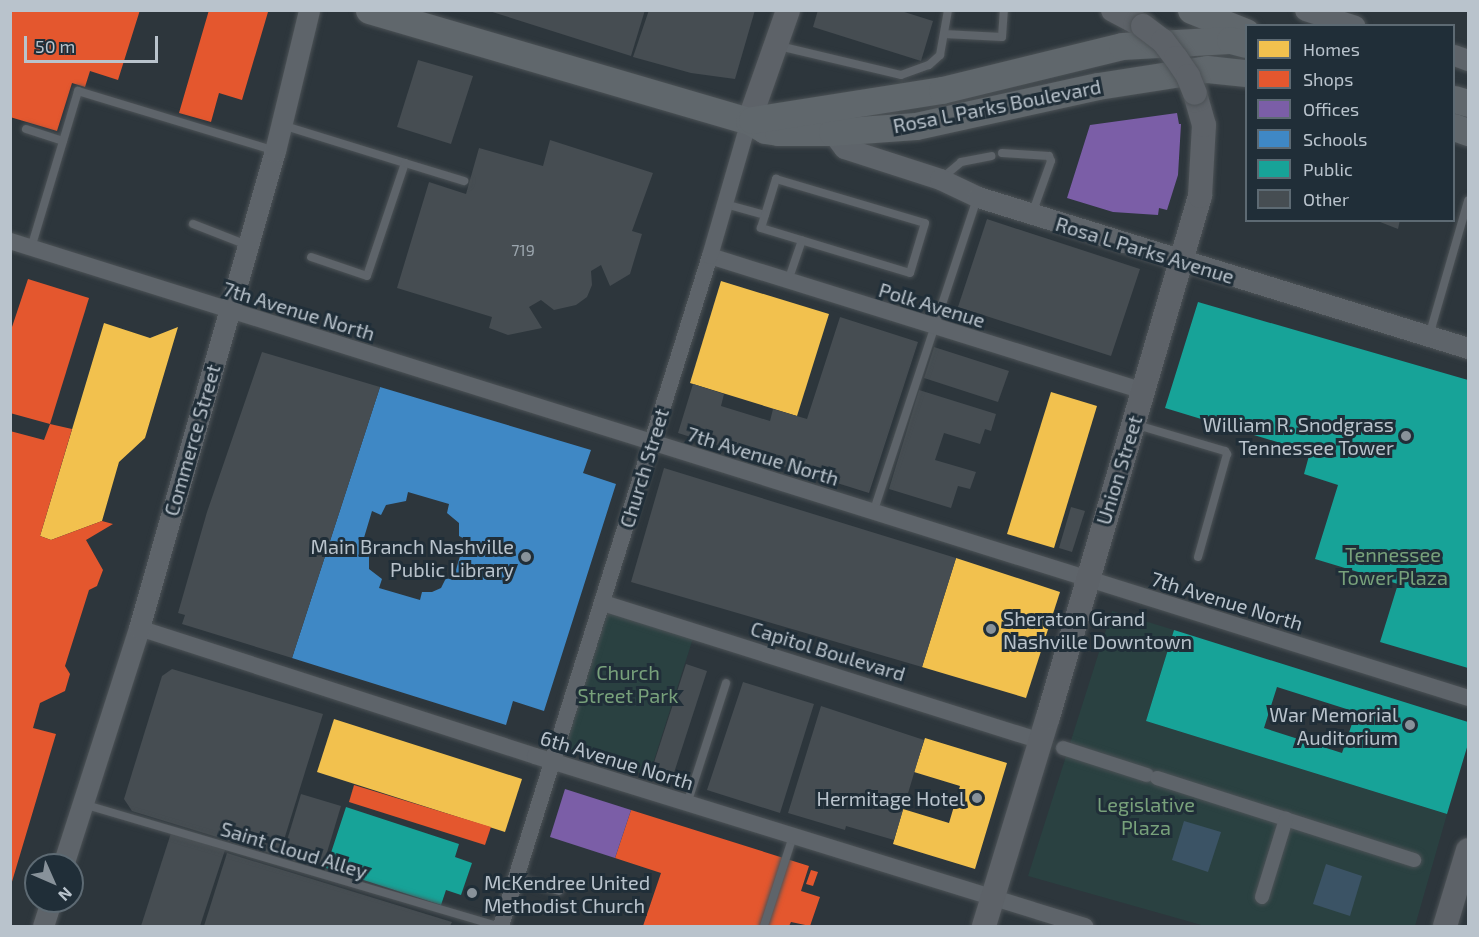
<!DOCTYPE html>
<style>
body{margin:0}
#map{position:relative;width:1479px;height:937px;overflow:hidden;background:#2d363c;font-family:"Exo 2",sans-serif}
div>[style]{position:absolute}
.green>*{inset:0;background:#2a4141}
.water>*{inset:0;background:#3b5365}
.homes>*{inset:0;background:#f2c14e}
.shops>*{inset:0;background:#e4572e}
.offices>*{inset:0;background:#7b5ea7}
.schools>*{inset:0;background:#3f88c5}
.public>*{inset:0;background:#17a398}
.building>*{inset:0;background:#464d52}
.roads{filter:drop-shadow(0 0 2px #4c5256) drop-shadow(0 0 2px #4c5256)}
.service>*{height:8px;margin:-4px;padding:0 4px;transform-origin:4px;border-radius:4px;background:#5e646a}
.pedestrian>*{height:14px;margin:-7px;padding:0 7px;transform-origin:7px;border-radius:7px;background:#5e646a}
.minor>*{height:16px;margin:-8px;padding:0 8px;transform-origin:8px;border-radius:8px;background:#5e646a}
.tertiary>*{height:21px;margin:-10.5px;padding:0 10.5px;transform-origin:10.5px;border-radius:10.5px;background:#5e646a}
.secondary>*{height:24px;margin:-12px;padding:0 12px;transform-origin:12px;border-radius:12px;background:#5d6268}
.primary>*{height:27px;margin:-13.5px;padding:0 13.5px;transform-origin:13.5px;border-radius:13.5px;background:#60676c}
.bridges{filter:drop-shadow(0 0 2px #4c5256) drop-shadow(0 0 2px #4c5256)}
.secondary-bridge>*{height:24px;margin:-12px;padding:0 12px;transform-origin:12px;border-radius:12px;background:#5d6268}
.dots>*{width:16px;height:16px;translate:-50% -50%;box-sizing:border-box;border:3px solid #202e38;border-radius:50%}
span{translate:-50% -50%;white-space:nowrap;text-align:center;line-height:1.15;-webkit-text-stroke:6px #202e38;paint-order:stroke}
.number-label{font-size:16px;color:#9ca6ae}
.number-label span{-webkit-text-stroke-width:0}
.street-label{font-size:20px;color:#b9c3cc}
.poi-label{font-size:20px;color:#b9c3cc}
.right{translate:-100% -50%;text-align:right}
.left{translate:0 -50%;text-align:left}
.park-label{font-size:20px;color:#78a17b}
.frame{position:absolute;inset:0;border:12px solid #b9c3cc;pointer-events:none}
.legend{position:absolute;left:1245px;top:24px;width:210px;height:198px;box-sizing:border-box;background:#202e38;border:2px solid #5d6a73;margin:0;padding:8px 10px;list-style:none;font-size:18px;color:#b9c3cc}
.legend li{display:flex;align-items:center;gap:12px;height:30px}
.legend b{width:30px;border:2px solid #5d6a73}
.north{position:absolute;left:24px;top:853px;width:60px;height:60px;box-sizing:border-box;background:#202e38;border:2px solid #5d6a73;border-radius:50%;rotate:135deg;font-size:16px;font-weight:700;line-height:24px;text-align:center;color:#b9c3cc}
.north::after{content:'';display:block;margin:auto;width:21px;height:27px;background:#88929a;clip-path:polygon(50% 0,100% 100%,50% 72%,0 100%)}
.scale{position:absolute;left:24px;top:36px;width:134px;height:27px;box-sizing:border-box;border:3px solid #b9c3cc;border-top:0;padding-left:8px;font-size:18px;line-height:21px;white-space:nowrap;color:#b9c3cc;-webkit-text-stroke:4px #202e38;paint-order:stroke}
</style>
<div id="map">
<div class="green">
<i style="clip-path:polygon(603px 603px,695px 632px,649px 776px,558px 745px)"></i>
<i style="clip-path:polygon(1112px 611px,1174px 630px,1146px 721px,1447px 814px,1415px 926px,1205px 926px,1028px 876px)"></i>
</div>
<div class="water">
<i style="clip-path:polygon(1184px 821px,1221px 832px,1208px 872px,1172px 860px)"></i>
<i style="clip-path:polygon(1326px 864px,1362px 876px,1350px 916px,1313px 904px)"></i>
</div>
<div class="homes">
<i style="clip-path:polygon(721px 281px,829px 314px,797px 416px,690px 383px)"></i>
<i style="clip-path:polygon(104px 323px,150px 338px,178px 327px,145px 438px,119px 462px,102px 521px,51px 540px,40px 536px)"></i>
<i style="clip-path:polygon(1051px 392px,1097px 406px,1054px 548px,1007px 534px)"></i>
<i style="clip-path:polygon(956px 558px,1060px 592px,1026px 698px,922px 667px)"></i>
<i style="clip-path:polygon(334px 719px,522px 779px,505px 832px,317px 772px)"></i>
<i style="clip-path:polygon(925px 738px,1007px 763px,975px 869px,893px 844px,903px 809px,949px 823px,960px 786px,914px 772px)"></i>
</div>
<div class="shops">
<i style="clip-path:polygon(10px 10px,140px 10px,118px 80px,90px 71px,85px 87px,72px 83px,57px 131px,10px 117px)"></i>
<i style="clip-path:polygon(209px 10px,268px 12px,242px 100px,219px 93px,211px 122px,179px 113px)"></i>
<i style="clip-path:polygon(28px 279px,89px 298px,50px 424px,10px 413px,10px 333px)"></i>
<i style="clip-path:polygon(50px 424px,72px 429px,40px 536px,51px 540px,102px 521px,113px 524px,86px 540px,103px 570px,97px 586px,89px 590px,65px 666px,70px 674px,65px 691px,40px 703px,33px 728px,56px 734px,11px 885px,10px 431px,44px 440px)"></i>
<i style="clip-path:polygon(354px 785px,491px 827px,485px 845px,349px 802px)"></i>
<i style="clip-path:polygon(631px 810px,809px 866px,801px 891px,820px 897px,810px 926px,791px 922px,789px 926px,643px 926px,661px 873px,615px 858px)"></i>
<i style="clip-path:polygon(811px 870px,818px 872px,813px 886px,806px 884px)"></i>
</div>
<div class="offices">
<i style="clip-path:polygon(1177px 113px,1179px 124px,1181px 124px,1178px 175px,1167px 210px,1159px 208px,1158px 215px,1113px 212px,1067px 198px,1090px 125px)"></i>
<i style="clip-path:polygon(565px 789px,631px 810px,615px 858px,550px 837px)"></i>
</div>
<div class="schools">
<i style="clip-path:polygon(evenodd,380px 387px,591px 450px,583px 473px,616px 484px,544px 711px,513px 701px,506px 725px,292px 658px,380px 387px,408px 492px,449px 504px,447px 513px,459px 523px,459px 536px,465px 539px,453px 580px,446px 578px,441px 588px,432px 592px,422px 592px,420px 600px,379px 588px,382px 579px,369px 569px,369px 554px,360px 551px,372px 511px,381px 515px,386px 505px,406px 501px,408px 492px)"></i>
</div>
<div class="public">
<i style="clip-path:polygon(1198px 302px,1468px 380px,1468px 668px,1380px 642px,1398px 584px,1315px 559px,1338px 485px,1304px 474px,1310px 452px,1165px 408px)"></i>
<i style="clip-path:polygon(evenodd,1174px 630px,1468px 722px,1468px 744px,1447px 814px,1146px 721px,1174px 630px,1277px 687px,1356px 712px,1342px 753px,1264px 728px,1277px 687px)"></i>
<i style="clip-path:polygon(346px 807px,459px 844px,455px 857px,472px 863px,461px 895px,446px 890px,441px 905px,326px 868px)"></i>
</div>
<div class="building">
<i style="clip-path:polygon(486px 10px,645px 10px,631px 56px)"></i>
<i style="clip-path:polygon(649px 10px,755px 10px,735px 79px,691px 73px,633px 57px)"></i>
<i style="clip-path:polygon(818px 10px,898px 10px,933px 21px,921px 61px,813px 27px)"></i>
<i style="clip-path:polygon(418px 60px,473px 76px,451px 144px,397px 127px)"></i>
<i style="clip-path:polygon(550px 140px,653px 173px,632px 231px,642px 234px,630px 274px,610px 286px,601px 265px,591px 271px,592px 285px,587px 297px,576px 305px,554px 310px,541px 300px,529px 307px,542px 328px,508px 335px,489px 328px,492px 317px,397px 288px,429px 182px,466px 194px,479px 148px,543px 166px)"></i>
<i style="clip-path:polygon(987px 219px,1140px 269px,1111px 356px,958px 307px)"></i>
<i style="clip-path:polygon(1375px 220px,1400px 220px,1398px 229px)"></i>
<i style="clip-path:polygon(840px 317px,918px 342px,869px 493px,678px 433px,693px 384px,724px 394px,721px 406px,770px 421px,773px 409px,807px 419px)"></i>
<i style="clip-path:polygon(934px 347px,1009px 371px,998px 402px,924px 378px)"></i>
<i style="clip-path:polygon(262px 352px,380px 387px,292px 658px,182px 624px,185px 615px,178px 613px,207px 512px)"></i>
<i style="clip-path:polygon(919px 390px,996px 414px,991px 431px,985px 429px,980px 444px,944px 433px,935px 460px,976px 472px,970px 489px,958px 486px,951px 508px,889px 489px)"></i>
<i style="clip-path:polygon(664px 468px,956px 558px,922px 667px,631px 582px)"></i>
<i style="clip-path:polygon(1071px 507px,1085px 511px,1072px 552px,1059px 548px)"></i>
<i style="clip-path:polygon(686px 664px,707px 671px,672px 779px,651px 772px)"></i>
<i style="clip-path:polygon(172px 669px,323px 714px,279px 856px,132px 811px,124px 799px,162px 676px)"></i>
<i style="clip-path:polygon(743px 682px,814px 704px,780px 813px,707px 790px)"></i>
<i style="clip-path:polygon(821px 706px,924px 740px,894px 840px,846px 826px,845px 830px,788px 813px)"></i>
<i style="clip-path:polygon(301px 794px,341px 806px,322px 869px,282px 857px)"></i>
<i style="clip-path:polygon(171px 833px,225px 850px,200px 926px,141px 926px)"></i>
<i style="clip-path:polygon(227px 853px,452px 922px,450px 926px,204px 926px)"></i>
</div>
<div class="roads">
<div class="service">
<i style="left:944px;top:34px;width:58px;rotate:3deg"></i>
<i style="left:1002px;top:37px;width:27px;rotate:-86deg"></i>
<i style="left:779px;top:46px;width:125px;rotate:13.4deg"></i>
<i style="left:901px;top:75px;width:30px;rotate:-20deg"></i>
<i style="left:929px;top:65px;width:15px;rotate:-42deg"></i>
<i style="left:940px;top:55px;width:46px;rotate:-79.9deg"></i>
<i style="left:282px;top:125px;width:129px;rotate:17.2deg"></i>
<i style="left:405px;top:163px;width:119px;rotate:108.6deg"></i>
<i style="left:367px;top:276px;width:59px;rotate:-161.3deg"></i>
<i style="left:26px;top:129px;width:39px;rotate:18deg"></i>
<i style="left:1002px;top:153px;width:47px;rotate:3.7deg"></i>
<i style="left:1049px;top:156px;width:5px;rotate:68deg"></i>
<i style="left:1051px;top:161px;width:56px;rotate:109.7deg"></i>
<i style="left:405px;top:163px;width:62px;rotate:17deg"></i>
<i style="left:941px;top:179px;width:26px;rotate:-40deg"></i>
<i style="left:961px;top:162px;width:31px;rotate:-11deg"></i>
<i style="left:725px;top:204px;width:41px;rotate:15.4deg"></i>
<i style="left:765px;top:215px;width:38px;rotate:-73deg"></i>
<i style="left:776px;top:179px;width:155px;rotate:16.5deg"></i>
<i style="left:925px;top:223px;width:52px;rotate:106.7deg"></i>
<i style="left:910px;top:273px;width:156px;rotate:-163.2deg"></i>
<i style="left:761px;top:228px;width:14px;rotate:-73deg"></i>
<i style="left:193px;top:224px;width:58px;rotate:21.3deg"></i>
<i style="left:31px;top:248px;width:164px;rotate:-73.3deg"></i>
<i style="left:78px;top:91px;width:206px;rotate:16.9deg"></i>
<i style="left:788px;top:281px;width:43px;rotate:-71.1deg"></i>
<i style="left:1429px;top:336px;width:141px;rotate:-73.9deg"></i>
<i style="left:1137px;top:425px;width:92px;rotate:16.5deg"></i>
<i style="left:1225px;top:451px;width:4px;rotate:56deg"></i>
<i style="left:1227px;top:454px;width:107px;rotate:105.7deg"></i>
<i style="left:873px;top:513px;width:332px;rotate:-71.7deg"></i>
<i style="left:83px;top:804px;width:432px;rotate:16.4deg"></i>
<i style="left:687px;top:804px;width:127px;rotate:-72.1deg"></i>
<i style="left:516px;top:878px;width:45px;rotate:16.8deg"></i>
<i style="left:764px;top:926px;width:95px;rotate:-72.1deg"></i>
</div>
<div class="pedestrian">
<i style="left:1063px;top:748px;width:88px;rotate:17.8deg"></i>
<i style="left:1157px;top:778px;width:270px;rotate:17.7deg"></i>
<i style="left:1262px;top:897px;width:82px;rotate:-72.9deg"></i>
</div>
<div class="minor">
<i style="left:10px;top:241px;width:1528px;rotate:17.4deg"></i>
<i style="left:710px;top:256px;width:454px;rotate:17.3deg"></i>
<i style="left:603px;top:603px;width:458px;rotate:17.5deg"></i>
<i style="left:139px;top:628px;width:416px;rotate:17.9deg"></i>
<i style="left:535px;top:756px;width:576px;rotate:17.18deg"></i>
<i style="left:501px;top:926px;width:702px;rotate:-72.68deg"></i>
<i style="left:710px;top:256px;width:141px;rotate:-73.9deg"></i>
</div>
<div class="tertiary">
<i style="left:1305px;top:10px;width:52px;rotate:17.7deg"></i>
<i style="left:1454px;top:55px;width:15px;rotate:20deg"></i>
<i style="left:832px;top:132px;width:20px;rotate:53deg"></i>
<i style="left:844px;top:148px;width:101px;rotate:17.9deg"></i>
<i style="left:940px;top:179px;width:42px;rotate:25.3deg"></i>
<i style="left:978px;top:197px;width:513px;rotate:17.13deg"></i>
<i style="left:63px;top:865px;width:249px;rotate:-72.2deg"></i>
<i style="left:139px;top:628px;width:496px;rotate:-74.1deg"></i>
<i style="left:275px;top:151px;width:145px;rotate:-76.4deg"></i>
<i style="left:43px;top:926px;width:26px;rotate:-72deg"></i>
</div>
<div class="secondary">
<i style="left:1113px;top:10px;width:34px;rotate:28deg"></i>
<i style="left:749px;top:121px;width:118px;rotate:-70.6deg"></i>
<i style="left:984px;top:926px;width:219px;rotate:-73deg"></i>
<i style="left:1048px;top:717px;width:543px;rotate:-73.74deg"></i>
<i style="left:1200px;top:196px;width:71px;rotate:-86.8deg"></i>
<i style="left:1204px;top:125px;width:33px;rotate:-106deg"></i>
<i style="left:1445px;top:926px;width:79px;rotate:-73.2deg"></i>
</div>
<div class="primary">
<i style="left:369px;top:10px;width:396px;rotate:16.3deg"></i>
<i style="left:749px;top:121px;width:18px;rotate:29deg"></i>
<i style="left:765px;top:130px;width:13px;rotate:9deg"></i>
<i style="left:778px;top:132px;width:54px"></i>
<i style="left:832px;top:132px;width:84px;rotate:-4.1deg"></i>
<i style="left:916px;top:126px;width:186px;rotate:-12.4deg"></i>
<i style="left:1098px;top:86px;width:110px;rotate:-8.9deg"></i>
<i style="left:1207px;top:69px;width:39px;rotate:6deg"></i>
<i style="left:1191px;top:10px;width:59px;rotate:21.8deg"></i>
<i style="left:1454px;top:99px;width:15px;rotate:16deg"></i>
<i style="left:752px;top:120px;width:192px;rotate:-9deg"></i>
<i style="left:942px;top:90px;width:185px;rotate:-13.7deg"></i>
<i style="left:1122px;top:46px;width:108px;rotate:-3.2deg"></i>
<i style="left:1230px;top:40px;width:16px;rotate:14deg"></i>
<i style="left:1454px;top:127px;width:15px;rotate:20deg"></i>
</div>
</div>
<div class="bridges">
<div class="secondary-bridge">
<i style="left:1143px;top:26px;width:25px;rotate:37deg"></i>
<i style="left:1163px;top:41px;width:21px;rotate:53deg"></i>
<i style="left:1176px;top:58px;width:22px;rotate:56deg"></i>
<i style="left:1188px;top:76px;width:18px;rotate:68deg"></i>
</div>
</div>
<div class="dots">
<i style="left:1406px;top:436px;background:#88929a"></i>
<i style="left:526px;top:557px;background:#88929a"></i>
<i style="left:991px;top:629px;background:#88929a"></i>
<i style="left:1410px;top:725px;background:#88929a"></i>
<i style="left:977px;top:798px;background:#88929a"></i>
<i style="left:472px;top:893px;background:#88929a"></i>
</div>
<div class="number-label">
<span style="left:523px;top:250px">719</span>
</div>
<div class="street-label">
<span style="left:997px;top:106px;rotate:-11deg">Rosa L Parks Boulevard</span>
<span style="left:1145px;top:250px;rotate:17deg">Rosa L Parks Avenue</span>
<span style="left:932px;top:305px;rotate:17deg">Polk Avenue</span>
<span style="left:299px;top:311px;rotate:17deg">7th Avenue North</span>
<span style="left:192px;top:440px;rotate:-74deg">Commerce Street</span>
<span style="left:763px;top:456px;rotate:17deg">7th Avenue North</span>
<span style="left:644px;top:468px;rotate:-73deg">Church Street</span>
<span style="left:1119px;top:470px;rotate:-73deg">Union Street</span>
<span style="left:1227px;top:601px;rotate:17deg">7th Avenue North</span>
<span style="left:828px;top:651px;rotate:17deg">Capitol Boulevard</span>
<span style="left:617px;top:760px;rotate:17deg">6th Avenue North</span>
<span style="left:294px;top:850px;rotate:17deg">Saint Cloud Alley</span>
</div>
<div class="poi-label">
<span class="right" style="left:1394px;top:436px">William R. Snodgrass<br>Tennessee Tower</span>
<span class="right" style="left:514px;top:558px">Main Branch Nashville<br>Public Library</span>
<span class="left" style="left:1003px;top:630px">Sheraton Grand<br>Nashville Downtown</span>
<span class="right" style="left:1398px;top:726px">War Memorial<br>Auditorium</span>
<span class="right" style="left:965px;top:798px">Hermitage Hotel</span>
<span class="left" style="left:484px;top:894px">McKendree United<br>Methodist Church</span>
</div>
<div class="park-label">
<span style="left:1393px;top:566px">Tennessee<br>Tower Plaza</span>
<span style="left:628px;top:684px">Church<br>Street Park</span>
<span style="left:1146px;top:816px">Legislative<br>Plaza</span>
</div>
<div class="frame"></div>
<ul class="legend">
<li><b style="height:16px;background:#f2c14e"></b>Homes</li>
<li><b style="height:16px;background:#e4572e"></b>Shops</li>
<li><b style="height:16px;background:#7b5ea7"></b>Offices</li>
<li><b style="height:16px;background:#3f88c5"></b>Schools</li>
<li><b style="height:16px;background:#17a398"></b>Public</li>
<li><b style="height:16px;background:#464d52"></b>Other</li>
</ul>
<div class="north">N</div>
<div class="scale">50 m</div>
</div>
